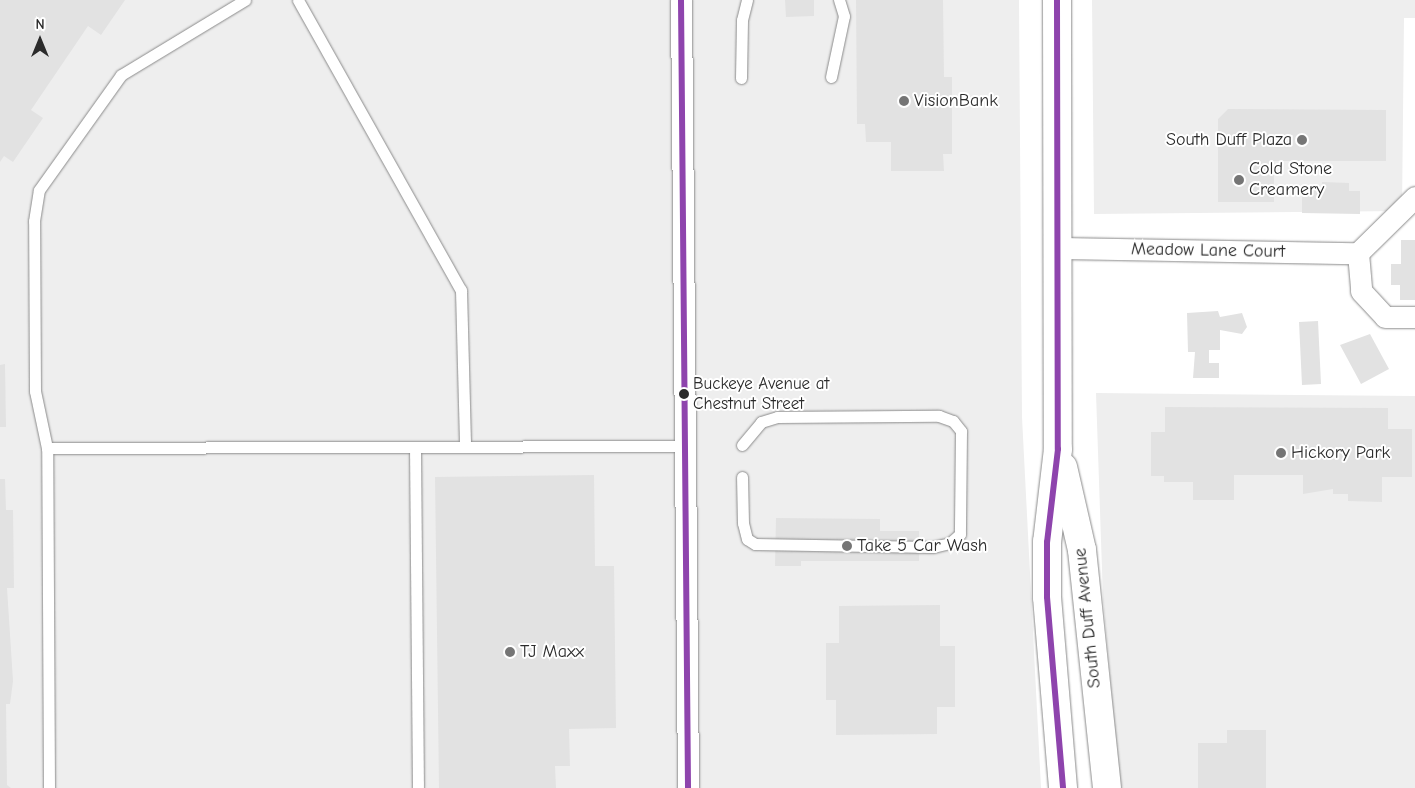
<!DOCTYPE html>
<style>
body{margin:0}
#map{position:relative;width:1415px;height:788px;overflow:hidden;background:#fff;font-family:"Comic Neue",sans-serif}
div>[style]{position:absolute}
.built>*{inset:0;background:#eee}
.building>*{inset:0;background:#e2e2e2}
.roads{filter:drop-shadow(0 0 1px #8a8a8a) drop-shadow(0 0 1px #8a8a8a)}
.lane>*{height:11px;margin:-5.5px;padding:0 5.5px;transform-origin:5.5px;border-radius:5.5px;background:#fff}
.street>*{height:21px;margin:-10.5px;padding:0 10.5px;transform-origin:10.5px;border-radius:10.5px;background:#fff}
.primary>*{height:28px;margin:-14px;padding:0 14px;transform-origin:14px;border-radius:14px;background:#fff}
.bus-1>*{height:6px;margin:-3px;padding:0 3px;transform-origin:3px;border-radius:3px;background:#8e44ad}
.dots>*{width:14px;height:14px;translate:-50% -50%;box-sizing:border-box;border:2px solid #fff;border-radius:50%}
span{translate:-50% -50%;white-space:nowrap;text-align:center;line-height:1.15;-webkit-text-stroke:4px #fff;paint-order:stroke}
.bus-label{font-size:17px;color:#2b2b2b}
.left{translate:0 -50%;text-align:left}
.poi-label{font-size:18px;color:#2b2b2b}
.right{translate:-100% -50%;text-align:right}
.street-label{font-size:18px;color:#2b2b2b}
.north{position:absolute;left:15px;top:15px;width:50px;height:50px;-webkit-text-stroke:4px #fff;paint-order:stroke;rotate:0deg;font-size:14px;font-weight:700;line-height:20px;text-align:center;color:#2b2b2b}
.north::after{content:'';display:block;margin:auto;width:18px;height:22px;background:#2b2b2b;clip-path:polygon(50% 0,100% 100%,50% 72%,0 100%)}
</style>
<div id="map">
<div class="built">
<i style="clip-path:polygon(0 0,1019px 0,1022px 417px,1041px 788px,0 788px)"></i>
<i style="clip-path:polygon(1092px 0,1415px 0,1415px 18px,1404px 18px,1402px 211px,1094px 214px)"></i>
<i style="clip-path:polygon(1096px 393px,1415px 396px,1415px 788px,1120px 788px,1103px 599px)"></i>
</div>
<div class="building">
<i style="clip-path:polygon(0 0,125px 0,101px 35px,88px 26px,31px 110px,43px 118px,13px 162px,4px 156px,0 162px)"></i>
<i style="clip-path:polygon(785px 0,814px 0,814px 16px,786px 17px)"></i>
<i style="clip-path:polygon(856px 0,943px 0,944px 77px,952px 77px,952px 154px,943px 154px,944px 171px,891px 171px,891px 142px,866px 142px,865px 124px,857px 124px)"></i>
<i style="clip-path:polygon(1228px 109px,1386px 110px,1386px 161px,1274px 161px,1274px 202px,1218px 202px,1218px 119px)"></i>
<i style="clip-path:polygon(1322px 182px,1349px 183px,1349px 191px,1360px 191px,1360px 214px,1302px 213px,1302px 190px,1322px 190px)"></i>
<i style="clip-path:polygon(1401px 240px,1415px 240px,1415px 300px,1400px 300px,1400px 285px,1391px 285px,1391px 264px,1401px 264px)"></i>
<i style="clip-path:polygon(1218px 311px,1220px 317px,1242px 313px,1247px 327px,1242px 334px,1220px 330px,1220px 350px,1209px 350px,1209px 363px,1219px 363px,1219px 378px,1193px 378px,1195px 352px,1188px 352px,1187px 313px)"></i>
<i style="clip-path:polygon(1318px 321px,1321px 384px,1302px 385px,1299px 322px)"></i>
<i style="clip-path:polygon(1370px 334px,1389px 369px,1361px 384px,1340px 345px)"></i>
<i style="clip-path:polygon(5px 364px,6px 427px,0 427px,0 365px)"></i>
<i style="clip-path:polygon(1165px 407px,1388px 408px,1388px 429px,1412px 429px,1412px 477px,1382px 477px,1382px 502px,1348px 501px,1348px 494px,1333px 494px,1333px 489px,1303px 494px,1303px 475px,1234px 475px,1234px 500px,1193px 500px,1193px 482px,1164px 482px,1164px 476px,1151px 476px,1151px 432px,1165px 432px)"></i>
<i style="clip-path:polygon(594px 475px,595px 566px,614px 566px,616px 728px,569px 729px,570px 766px,555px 766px,556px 788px,439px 788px,435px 477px)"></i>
<i style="clip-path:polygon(0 479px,5px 479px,6px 510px,13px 510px,14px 588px,7px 588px,13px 681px,10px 704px,6px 704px,7px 785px,11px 788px,0 788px)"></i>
<i style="clip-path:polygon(776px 518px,880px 519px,880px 531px,919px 531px,919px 561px,801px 561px,801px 566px,775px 566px)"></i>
<i style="clip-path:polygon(940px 605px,940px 646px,955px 646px,955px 707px,937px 707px,937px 734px,836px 735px,836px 700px,826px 700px,826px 643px,839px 643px,839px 606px)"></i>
<i style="clip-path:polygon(1227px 730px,1266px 730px,1266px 788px,1198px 788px,1198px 743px,1227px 743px)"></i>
</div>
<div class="roads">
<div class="lane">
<i style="left:298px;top:0;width:333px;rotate:60.7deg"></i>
<i style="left:461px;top:290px;width:157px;rotate:88.5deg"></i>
<i style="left:831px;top:77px;width:62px;rotate:-78deg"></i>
<i style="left:844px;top:16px;width:17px;rotate:-107deg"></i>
<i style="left:741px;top:78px;width:58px;rotate:-89deg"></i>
<i style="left:742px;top:20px;width:21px;rotate:-76deg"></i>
<i style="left:742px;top:445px;width:30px;rotate:-50deg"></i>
<i style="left:761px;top:422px;width:17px;rotate:-17deg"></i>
<i style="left:777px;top:417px;width:162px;rotate:-0.4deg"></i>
<i style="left:939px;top:416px;width:15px;rotate:20deg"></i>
<i style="left:953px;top:421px;width:13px;rotate:51deg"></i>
<i style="left:961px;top:431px;width:103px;rotate:90.6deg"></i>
<i style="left:960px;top:534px;width:13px;rotate:138deg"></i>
<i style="left:950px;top:543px;width:18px;rotate:167deg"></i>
<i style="left:932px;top:547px;width:177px;rotate:-179deg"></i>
<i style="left:755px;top:544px;width:9px;rotate:-148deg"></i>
<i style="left:747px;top:539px;width:16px;rotate:-104deg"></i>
<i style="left:743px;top:523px;width:46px;rotate:-91.2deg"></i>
<i style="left:415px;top:447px;width:341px;rotate:89.5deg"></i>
<i style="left:47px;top:448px;width:638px;rotate:-0.18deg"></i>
<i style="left:49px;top:788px;width:340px;rotate:-90.3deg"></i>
<i style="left:47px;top:448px;width:58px;rotate:-101.9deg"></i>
<i style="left:35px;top:391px;width:170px;rotate:-90.3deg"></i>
<i style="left:34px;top:221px;width:31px;rotate:-81deg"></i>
<i style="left:39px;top:190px;width:141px;rotate:-54.5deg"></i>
<i style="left:121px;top:75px;width:145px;rotate:-31.2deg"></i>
</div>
<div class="street">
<i style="left:681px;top:0;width:788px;rotate:89.49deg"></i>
<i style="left:1415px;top:197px;width:80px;rotate:135.5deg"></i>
<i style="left:1358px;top:253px;width:38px;rotate:85deg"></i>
<i style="left:1361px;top:291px;width:35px;rotate:47deg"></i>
<i style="left:1385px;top:317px;width:30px"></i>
<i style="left:1058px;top:248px;width:300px;rotate:1deg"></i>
</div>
<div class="primary">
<i style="left:1057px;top:0;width:449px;rotate:89.9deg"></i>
<i style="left:1058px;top:449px;width:94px;rotate:96.7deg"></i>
<i style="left:1047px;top:542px;width:55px;rotate:90deg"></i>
<i style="left:1047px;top:597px;width:192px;rotate:85.2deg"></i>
<i style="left:1063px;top:467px;width:85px;rotate:77.1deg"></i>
<i style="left:1082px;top:550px;width:239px;rotate:84deg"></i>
</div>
</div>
<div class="bus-1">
<i style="left:681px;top:0;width:788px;rotate:89.49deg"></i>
<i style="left:1057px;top:0;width:449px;rotate:89.9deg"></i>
<i style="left:1058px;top:449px;width:94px;rotate:96.7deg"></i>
<i style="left:1047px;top:542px;width:55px;rotate:90deg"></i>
<i style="left:1047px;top:597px;width:192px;rotate:85.2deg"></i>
</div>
<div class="dots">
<i style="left:904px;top:101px;background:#757575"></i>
<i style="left:1302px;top:140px;background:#757575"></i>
<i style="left:1239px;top:180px;background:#757575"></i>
<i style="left:684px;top:394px;background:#2b2b2b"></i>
<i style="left:1281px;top:453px;background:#757575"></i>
<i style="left:847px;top:546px;background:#757575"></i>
<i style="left:510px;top:652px;background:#757575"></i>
</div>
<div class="bus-label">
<span class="left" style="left:693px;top:394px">Buckeye Avenue at<br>Chestnut Street</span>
</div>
<div class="poi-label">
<span class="left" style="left:914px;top:101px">VisionBank</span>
<span class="right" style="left:1292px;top:140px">South Duff Plaza</span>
<span class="left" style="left:1249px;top:180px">Cold Stone<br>Creamery</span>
<span class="left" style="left:1291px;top:453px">Hickory Park</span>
<span class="left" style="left:857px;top:546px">Take 5 Car Wash</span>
<span class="left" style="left:520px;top:652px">TJ Maxx</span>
</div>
<div class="street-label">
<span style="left:1208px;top:251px;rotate:1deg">Meadow Lane Court</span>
<span style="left:1088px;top:618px;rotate:-96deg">South Duff Avenue</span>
</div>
<div class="north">N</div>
</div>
